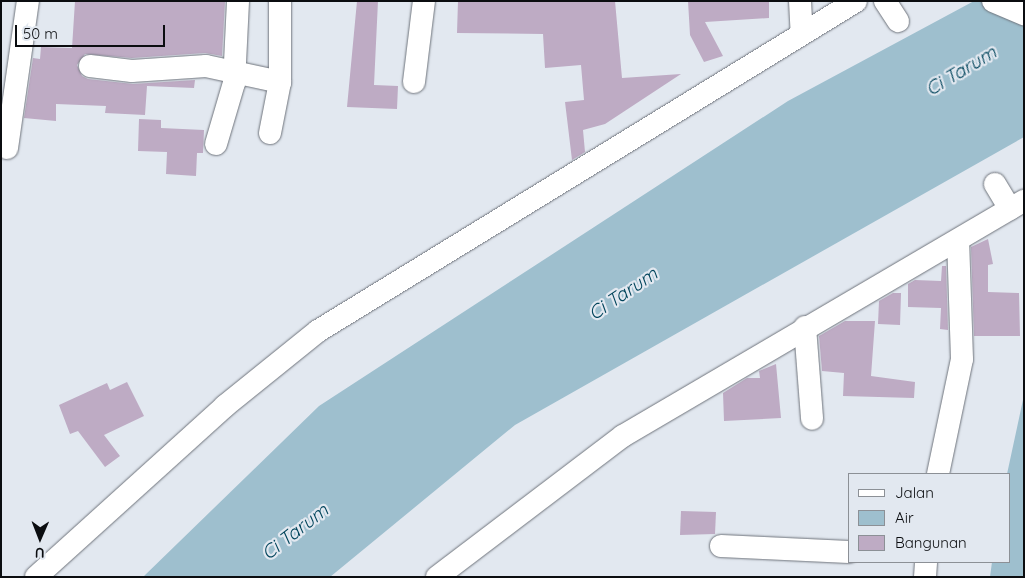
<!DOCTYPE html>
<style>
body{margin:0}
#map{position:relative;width:1025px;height:578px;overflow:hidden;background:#e2e8f0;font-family:Quicksand,sans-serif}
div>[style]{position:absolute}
.water>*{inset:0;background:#9ebfce}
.building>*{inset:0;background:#beabc4}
.roads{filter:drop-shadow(0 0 1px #6e737b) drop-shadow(0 0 1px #6e737b)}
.minor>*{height:22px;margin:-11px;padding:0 11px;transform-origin:11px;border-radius:11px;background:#fff}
span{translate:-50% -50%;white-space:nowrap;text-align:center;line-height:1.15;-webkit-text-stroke:4.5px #e2e8f0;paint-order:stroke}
.water-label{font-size:19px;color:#00445b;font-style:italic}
.frame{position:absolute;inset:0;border:2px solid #0b0d10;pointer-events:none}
.legend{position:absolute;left:848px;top:473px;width:162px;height:90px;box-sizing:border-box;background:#e2e8f0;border:1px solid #8c9096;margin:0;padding:6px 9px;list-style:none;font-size:15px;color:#0b0d10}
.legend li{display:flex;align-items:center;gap:10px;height:25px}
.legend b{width:25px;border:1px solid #8c9096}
.north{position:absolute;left:15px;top:513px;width:50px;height:50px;-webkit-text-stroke:4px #e2e8f0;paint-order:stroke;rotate:181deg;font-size:14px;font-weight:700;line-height:20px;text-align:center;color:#0b0d10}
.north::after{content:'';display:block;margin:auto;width:18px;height:22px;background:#0b0d10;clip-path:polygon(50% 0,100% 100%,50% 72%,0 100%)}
.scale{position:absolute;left:15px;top:25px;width:150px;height:22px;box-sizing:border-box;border:2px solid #0b0d10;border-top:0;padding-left:6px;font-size:15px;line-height:18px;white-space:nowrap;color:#0b0d10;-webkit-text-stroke:4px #e2e8f0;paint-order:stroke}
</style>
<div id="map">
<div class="water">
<i style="clip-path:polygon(974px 1px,1024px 1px,1024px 137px,515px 425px,330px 577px,143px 577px,319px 406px,788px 101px)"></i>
<i style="clip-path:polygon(1024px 395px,1024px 577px,990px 577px,992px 562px,1009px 562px,1007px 474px)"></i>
</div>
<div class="building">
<i style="clip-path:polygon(75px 1px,225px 1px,222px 56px,205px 53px,132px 58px,85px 54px,77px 65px,82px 76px,88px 79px,133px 84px,195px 80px,194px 88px,147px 86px,145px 115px,105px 113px,106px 106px,56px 104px,56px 121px,24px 118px,33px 58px,40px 59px,41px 47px,72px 48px)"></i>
<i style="clip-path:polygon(357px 1px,378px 1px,374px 85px,398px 86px,397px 109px,347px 107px)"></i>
<i style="clip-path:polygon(458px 1px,615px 1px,622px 78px,681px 74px,605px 124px,583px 130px,585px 152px,572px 160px,565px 102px,584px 100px,581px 65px,545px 68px,543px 34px,457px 33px)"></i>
<i style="clip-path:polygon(688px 1px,769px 1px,769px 18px,705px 22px,723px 56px,704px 62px,690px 35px)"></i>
<i style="clip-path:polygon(139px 119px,161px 120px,161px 128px,204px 130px,203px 153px,197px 153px,196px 176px,166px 174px,167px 152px,138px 151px)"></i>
<i style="clip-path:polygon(988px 239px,993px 264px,988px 265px,988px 292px,1019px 293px,1020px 336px,974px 336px,971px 247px)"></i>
<i style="clip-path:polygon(942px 266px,946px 266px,948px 330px,940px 329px,941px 308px,908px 307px,908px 284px,915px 280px,941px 281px)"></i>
<i style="clip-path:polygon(893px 293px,901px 293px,900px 325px,878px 324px,879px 301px)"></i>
<i style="clip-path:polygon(845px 321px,875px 321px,871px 376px,915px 382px,914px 398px,843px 396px,844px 373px,822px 371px,819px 336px)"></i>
<i style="clip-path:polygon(776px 364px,781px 418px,724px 421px,723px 393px,747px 378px,760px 378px,759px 371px)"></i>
<i style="clip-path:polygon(127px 382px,144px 416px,104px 435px,120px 456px,105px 467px,78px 431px,70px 434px,59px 405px,107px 383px,110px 390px)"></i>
<i style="clip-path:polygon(681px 511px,716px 512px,715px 534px,680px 535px)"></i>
</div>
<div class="roads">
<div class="minor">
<i style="left:800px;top:1px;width:33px;rotate:87deg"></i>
<i style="left:885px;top:1px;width:24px;rotate:57deg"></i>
<i style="left:993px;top:1px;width:34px;rotate:23deg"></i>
<i style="left:90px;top:66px;width:42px;rotate:6.8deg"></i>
<i style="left:132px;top:71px;width:74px;rotate:-3.9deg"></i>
<i style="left:206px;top:66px;width:76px;rotate:12.2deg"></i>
<i style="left:280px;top:82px;width:81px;rotate:-90deg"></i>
<i style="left:414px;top:82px;width:82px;rotate:-83deg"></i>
<i style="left:270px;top:133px;width:52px;rotate:-78.9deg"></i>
<i style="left:216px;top:144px;width:64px;rotate:-73.6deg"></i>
<i style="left:234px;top:83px;width:82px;rotate:-87.2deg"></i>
<i style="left:7px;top:148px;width:148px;rotate:-81.9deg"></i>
<i style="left:995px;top:184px;width:29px;rotate:59deg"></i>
<i style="left:805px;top:327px;width:92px;rotate:85.6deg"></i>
<i style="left:938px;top:474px;width:117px;rotate:-78.2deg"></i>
<i style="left:962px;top:359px;width:118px;rotate:-91.9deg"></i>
<i style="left:721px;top:546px;width:128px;rotate:2.7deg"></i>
<i style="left:36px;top:577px;width:255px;rotate:-42.1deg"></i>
<i style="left:225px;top:406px;width:119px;rotate:-38.9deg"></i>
<i style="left:318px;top:331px;width:631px;rotate:-31.52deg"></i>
<i style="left:437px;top:577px;width:233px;rotate:-37.2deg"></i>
<i style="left:623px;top:436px;width:465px;rotate:-30.4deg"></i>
<i style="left:925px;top:577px;width:15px;rotate:-86deg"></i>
</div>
</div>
<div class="water-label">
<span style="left:961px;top:71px;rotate:-31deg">Ci Tarum</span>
<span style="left:623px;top:294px;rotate:-34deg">Ci Tarum</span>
<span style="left:295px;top:532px;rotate:-38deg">Ci Tarum</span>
</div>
<div class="frame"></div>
<ul class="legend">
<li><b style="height:6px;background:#fff"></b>Jalan</li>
<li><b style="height:14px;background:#9ebfce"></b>Air</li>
<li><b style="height:14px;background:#beabc4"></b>Bangunan</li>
</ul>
<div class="north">U</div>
<div class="scale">50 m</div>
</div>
